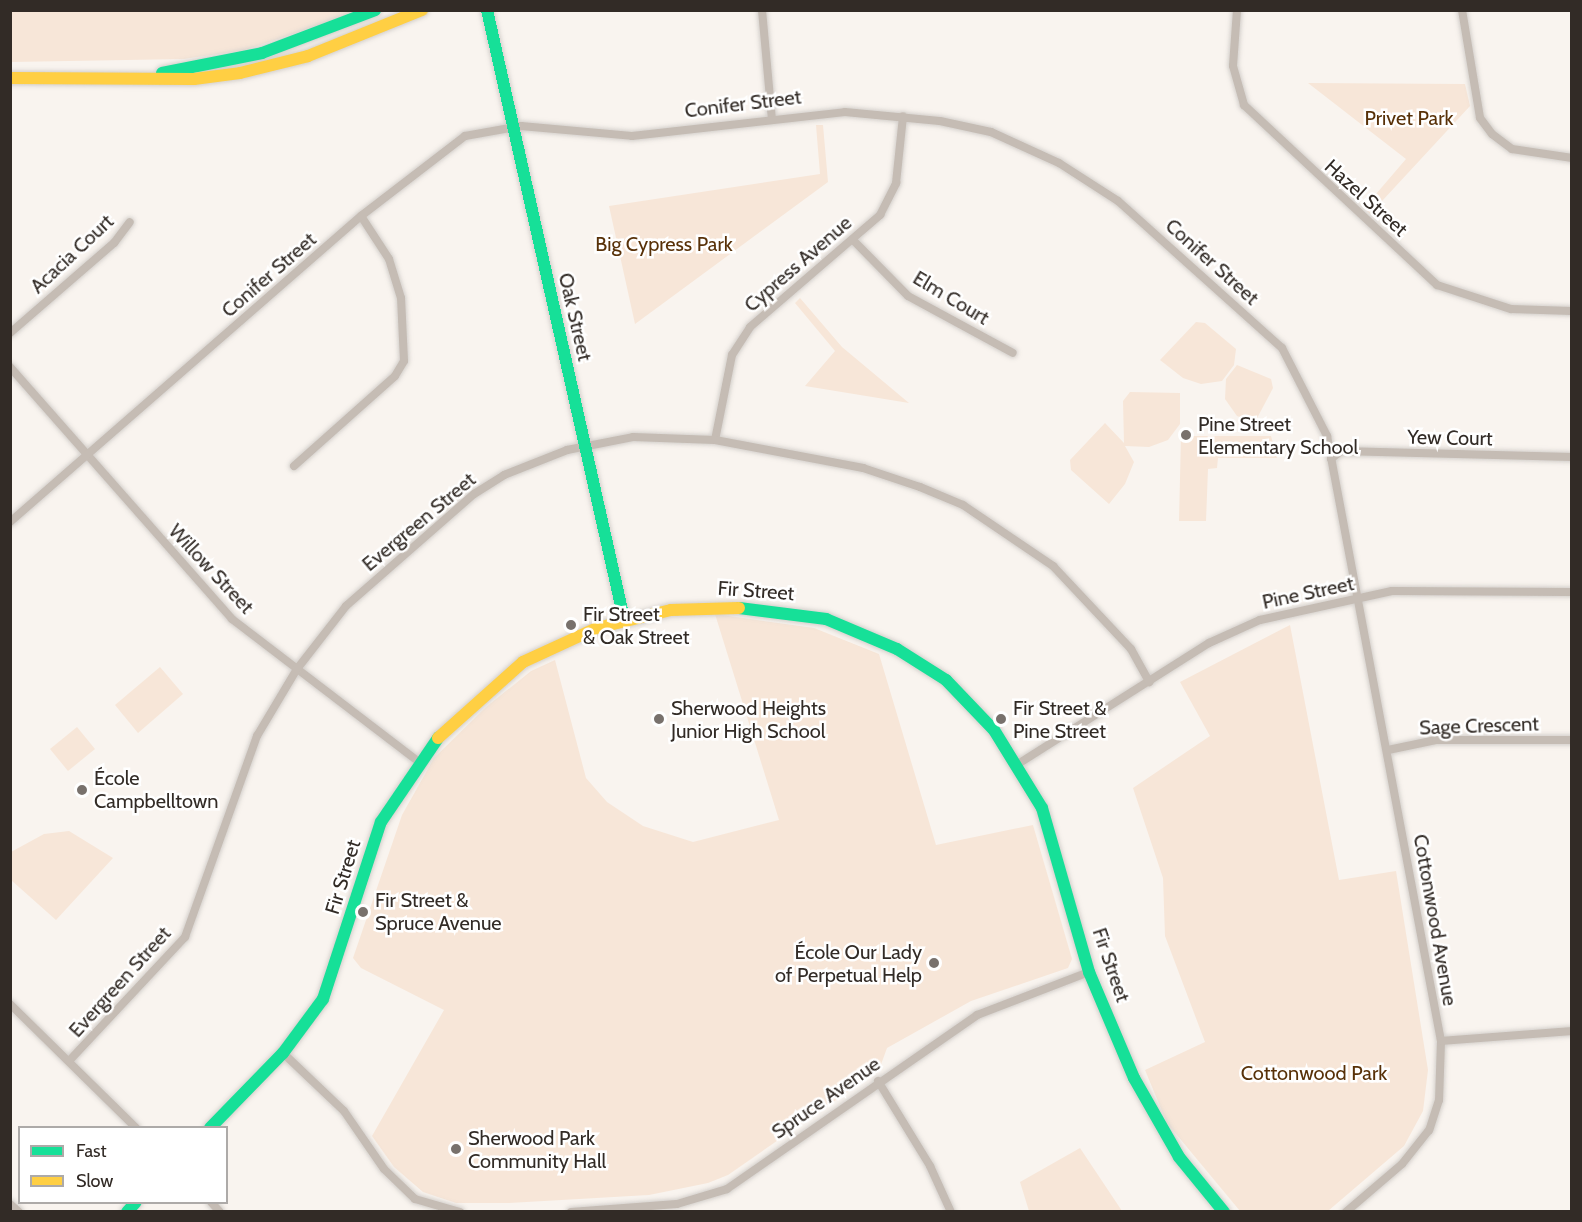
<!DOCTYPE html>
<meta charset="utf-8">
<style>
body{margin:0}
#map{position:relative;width:1582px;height:1222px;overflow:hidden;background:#f9f4ef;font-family:Cabin,sans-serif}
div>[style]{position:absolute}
.green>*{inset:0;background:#f7e6d8}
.roads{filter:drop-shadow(0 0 2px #d4d0cc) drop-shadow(0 0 2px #d4d0cc)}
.street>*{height:8px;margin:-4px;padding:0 4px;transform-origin:4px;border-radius:4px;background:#c5bcb4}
.fast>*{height:12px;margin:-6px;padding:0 6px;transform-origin:6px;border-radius:6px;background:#16e098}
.slow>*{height:12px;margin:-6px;padding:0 6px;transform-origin:6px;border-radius:6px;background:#ffcf43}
.dots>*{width:16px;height:16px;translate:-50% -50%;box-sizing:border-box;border:3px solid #fff;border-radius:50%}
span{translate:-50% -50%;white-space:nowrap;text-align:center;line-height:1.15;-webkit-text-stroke:5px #fff;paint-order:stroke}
.street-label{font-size:20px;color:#322b26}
.park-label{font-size:20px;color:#583108}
.poi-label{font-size:20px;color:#322b26}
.left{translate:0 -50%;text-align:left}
.right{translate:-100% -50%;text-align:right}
.frame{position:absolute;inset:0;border:12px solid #322b26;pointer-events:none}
.legend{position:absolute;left:18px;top:1126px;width:210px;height:78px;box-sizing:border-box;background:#fff;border:2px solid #adaaa8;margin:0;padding:8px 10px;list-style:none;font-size:18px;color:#322b26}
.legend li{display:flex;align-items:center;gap:12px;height:30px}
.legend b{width:30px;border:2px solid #adaaa8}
</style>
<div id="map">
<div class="green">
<i style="clip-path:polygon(10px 11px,360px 11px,245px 50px,184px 59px,11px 62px)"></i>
<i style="clip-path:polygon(1308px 83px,1465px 84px,1470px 106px,1370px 214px,1364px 208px,1406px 159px)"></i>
<i style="clip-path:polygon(816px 125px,823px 125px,828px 182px,635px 324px,609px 206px,820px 174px)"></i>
<i style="clip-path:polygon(800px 298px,842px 347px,909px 403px,805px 386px,835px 351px,795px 303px)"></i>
<i style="clip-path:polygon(1196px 322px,1205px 323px,1236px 349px,1234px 365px,1222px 381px,1201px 384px,1183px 378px,1160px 360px)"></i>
<i style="clip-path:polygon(1237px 365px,1271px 379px,1273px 388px,1255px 422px,1237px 416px,1225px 399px,1226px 379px)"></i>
<i style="clip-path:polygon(1130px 392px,1180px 393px,1180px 424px,1168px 440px,1149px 447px,1125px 446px,1134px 462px,1125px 484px,1109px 504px,1071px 470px,1070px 460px,1105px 423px,1124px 443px,1123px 401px)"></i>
<i style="clip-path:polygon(1181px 436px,1271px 436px,1277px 458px,1218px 458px,1217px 468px,1208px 469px,1206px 521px,1179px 521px)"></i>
<i style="clip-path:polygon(715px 614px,814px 628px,879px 654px,936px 845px,1033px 825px,1072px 959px,1068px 968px,971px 1001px,887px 1048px,879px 1070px,728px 1175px,708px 1183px,649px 1195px,509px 1203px,456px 1203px,423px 1192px,394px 1167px,372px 1136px,444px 1010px,361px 968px,353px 958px,402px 815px,434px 758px,486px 707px,531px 671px,555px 660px,586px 778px,607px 802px,643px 826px,693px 842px,779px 820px)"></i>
<i style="clip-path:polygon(1290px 625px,1339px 880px,1396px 871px,1428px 1070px,1423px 1111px,1404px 1146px,1328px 1211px,1240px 1211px,1167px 1123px,1145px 1070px,1205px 1042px,1165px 936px,1163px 878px,1133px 788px,1210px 736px,1180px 682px)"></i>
<i style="clip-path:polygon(160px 667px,183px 694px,138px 733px,115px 705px)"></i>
<i style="clip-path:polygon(77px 727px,95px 749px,68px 771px,50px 749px)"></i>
<i style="clip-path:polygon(69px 831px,113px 858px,56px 920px,11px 880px,11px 852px,44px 834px)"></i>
<i style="clip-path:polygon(1080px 1148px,1122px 1211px,1029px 1211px,1020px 1182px)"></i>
</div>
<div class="roads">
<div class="street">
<i style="left:762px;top:10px;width:110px;rotate:84.8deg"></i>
<i style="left:1237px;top:10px;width:56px;rotate:94.1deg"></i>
<i style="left:1233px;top:66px;width:41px;rotate:74.2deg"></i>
<i style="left:1244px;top:105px;width:264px;rotate:43deg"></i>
<i style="left:1437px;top:285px;width:78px;rotate:18deg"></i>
<i style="left:1511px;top:309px;width:61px;rotate:1.9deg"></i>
<i style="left:1462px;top:10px;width:109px;rotate:80.5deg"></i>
<i style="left:1480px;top:118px;width:20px;rotate:53deg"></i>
<i style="left:1492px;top:134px;width:25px;rotate:37deg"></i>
<i style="left:1512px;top:149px;width:61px;rotate:8.5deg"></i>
<i style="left:853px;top:240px;width:78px;rotate:45.5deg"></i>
<i style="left:908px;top:296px;width:119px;rotate:28.5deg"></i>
<i style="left:10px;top:333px;width:138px;rotate:-40.9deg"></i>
<i style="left:114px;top:243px;width:26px;rotate:-53deg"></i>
<i style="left:10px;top:367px;width:336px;rotate:48.6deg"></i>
<i style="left:232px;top:619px;width:234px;rotate:37.4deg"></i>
<i style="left:715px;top:440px;width:87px;rotate:-78.7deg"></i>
<i style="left:732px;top:355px;width:33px;rotate:-57deg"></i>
<i style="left:750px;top:327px;width:172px;rotate:-40.7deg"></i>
<i style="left:880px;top:215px;width:36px;rotate:-63deg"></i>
<i style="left:896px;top:183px;width:67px;rotate:-84deg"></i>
<i style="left:1331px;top:459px;width:13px;rotate:-39deg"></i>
<i style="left:1341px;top:451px;width:231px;rotate:1.5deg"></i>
<i style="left:294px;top:466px;width:135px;rotate:-41.7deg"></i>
<i style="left:395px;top:376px;width:17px;rotate:-59deg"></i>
<i style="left:404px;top:361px;width:63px;rotate:-92.7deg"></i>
<i style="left:401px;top:298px;width:41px;rotate:-107.1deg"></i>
<i style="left:389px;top:259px;width:51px;rotate:-123.1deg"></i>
<i style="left:10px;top:522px;width:466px;rotate:-41.1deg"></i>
<i style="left:361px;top:216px;width:131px;rotate:-37.6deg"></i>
<i style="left:465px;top:136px;width:57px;rotate:-10.1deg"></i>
<i style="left:521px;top:126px;width:111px;rotate:5.1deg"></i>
<i style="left:632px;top:136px;width:214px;rotate:-6.4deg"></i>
<i style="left:845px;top:112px;width:95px;rotate:5.4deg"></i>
<i style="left:940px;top:121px;width:52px;rotate:12.2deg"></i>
<i style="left:991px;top:132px;width:75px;rotate:24.5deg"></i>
<i style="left:1059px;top:163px;width:70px;rotate:32.8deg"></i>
<i style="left:1118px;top:201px;width:220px;rotate:41.9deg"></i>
<i style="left:1282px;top:348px;width:99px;rotate:62.9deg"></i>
<i style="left:1327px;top:436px;width:616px;rotate:79.33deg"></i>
<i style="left:1441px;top:1041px;width:59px;rotate:91.9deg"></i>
<i style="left:1439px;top:1100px;width:32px;rotate:108deg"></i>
<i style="left:1429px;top:1130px;width:43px;rotate:128.5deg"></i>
<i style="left:1402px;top:1164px;width:74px;rotate:139.4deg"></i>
<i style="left:1388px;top:750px;width:49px;rotate:-11.8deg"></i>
<i style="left:1436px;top:740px;width:136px"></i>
<i style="left:1018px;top:764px;width:226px;rotate:-32.4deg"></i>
<i style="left:1209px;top:643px;width:56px;rotate:-24.3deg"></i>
<i style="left:1260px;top:620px;width:135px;rotate:-12.4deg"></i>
<i style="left:1392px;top:591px;width:180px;rotate:0.3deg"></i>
<i style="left:10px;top:1004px;width:177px;rotate:44.5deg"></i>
<i style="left:1441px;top:1041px;width:131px;rotate:-4.4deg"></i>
<i style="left:283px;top:1053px;width:84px;rotate:43.6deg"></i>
<i style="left:344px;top:1111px;width:70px;rotate:55.4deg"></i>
<i style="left:384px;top:1169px;width:43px;rotate:44.1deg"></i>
<i style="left:415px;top:1199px;width:47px;rotate:16.1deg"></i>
<i style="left:69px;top:1061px;width:170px;rotate:-46.9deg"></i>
<i style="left:185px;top:937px;width:214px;rotate:-70.3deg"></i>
<i style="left:257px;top:736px;width:78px;rotate:-59.2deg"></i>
<i style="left:297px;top:669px;width:80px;rotate:-52.1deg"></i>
<i style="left:346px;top:606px;width:170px;rotate:-41.2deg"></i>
<i style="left:474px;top:494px;width:36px;rotate:-32deg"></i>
<i style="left:504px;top:475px;width:68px;rotate:-21.6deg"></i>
<i style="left:567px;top:450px;width:67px;rotate:-11.1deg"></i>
<i style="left:633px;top:437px;width:82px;rotate:2.1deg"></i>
<i style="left:715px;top:440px;width:151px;rotate:10.7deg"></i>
<i style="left:863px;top:468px;width:60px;rotate:18.4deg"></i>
<i style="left:920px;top:487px;width:47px;rotate:22.7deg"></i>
<i style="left:963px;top:505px;width:109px;rotate:34.1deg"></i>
<i style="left:1053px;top:566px;width:114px;rotate:46.8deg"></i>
<i style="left:1131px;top:649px;width:38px;rotate:61deg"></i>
<i style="left:878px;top:1081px;width:100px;rotate:58.5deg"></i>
<i style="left:930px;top:1166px;width:51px;rotate:65.5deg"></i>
<i style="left:211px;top:1202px;width:13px;rotate:48deg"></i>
<i style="left:10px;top:1204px;width:12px;rotate:42deg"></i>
<i style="left:571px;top:1212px;width:106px;rotate:-4.3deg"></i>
<i style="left:677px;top:1204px;width:52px;rotate:-16.7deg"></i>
<i style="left:727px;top:1189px;width:305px;rotate:-34.8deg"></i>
<i style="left:977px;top:1015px;width:120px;rotate:-21deg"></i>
</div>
<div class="fast">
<i style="left:487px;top:10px;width:624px;rotate:77.32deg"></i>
<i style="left:162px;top:73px;width:102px;rotate:-11.3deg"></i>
<i style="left:262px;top:53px;width:121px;rotate:-20.8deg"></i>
<i style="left:739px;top:608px;width:88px;rotate:7.2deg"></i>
<i style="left:826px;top:619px;width:77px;rotate:22.9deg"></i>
<i style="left:897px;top:649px;width:58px;rotate:32.3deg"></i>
<i style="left:946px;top:680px;width:69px;rotate:46.2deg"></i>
<i style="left:994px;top:730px;width:92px;rotate:58.4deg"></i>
<i style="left:1042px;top:808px;width:171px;rotate:74deg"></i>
<i style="left:1089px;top:972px;width:115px;rotate:67deg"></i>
<i style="left:1134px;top:1078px;width:91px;rotate:60.3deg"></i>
<i style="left:1179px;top:1157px;width:71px;rotate:50.7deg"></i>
<i style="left:210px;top:1128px;width:105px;rotate:-45.8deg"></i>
<i style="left:283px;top:1053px;width:67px;rotate:-53.5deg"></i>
<i style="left:323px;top:999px;width:186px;rotate:-71.9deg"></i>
<i style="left:381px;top:822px;width:102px;rotate:-55.8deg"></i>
<i style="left:127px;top:1212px;width:13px;rotate:-48deg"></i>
</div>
<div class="slow">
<i style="left:10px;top:78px;width:184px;rotate:0.3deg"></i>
<i style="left:194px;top:79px;width:46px;rotate:-7.4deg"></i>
<i style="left:240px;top:73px;width:70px;rotate:-14deg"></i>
<i style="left:308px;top:56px;width:123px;rotate:-22deg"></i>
<i style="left:438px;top:738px;width:114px;rotate:-41.8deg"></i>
<i style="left:523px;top:662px;width:81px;rotate:-24.7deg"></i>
<i style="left:597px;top:628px;width:76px;rotate:-13.7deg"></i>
<i style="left:671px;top:610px;width:68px;rotate:-1.7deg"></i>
</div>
</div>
<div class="dots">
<i style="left:1186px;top:435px;background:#78716c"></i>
<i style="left:571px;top:625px;background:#78716c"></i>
<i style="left:659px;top:719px;background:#78716c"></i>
<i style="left:1001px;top:719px;background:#78716c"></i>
<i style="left:82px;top:790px;background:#78716c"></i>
<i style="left:363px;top:912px;background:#78716c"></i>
<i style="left:934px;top:963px;background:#78716c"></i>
<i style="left:456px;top:1149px;background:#78716c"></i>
</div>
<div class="street-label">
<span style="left:743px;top:104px;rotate:-7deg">Conifer Street</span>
<span style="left:1366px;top:198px;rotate:42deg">Hazel Street</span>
<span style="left:72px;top:254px;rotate:-43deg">Acacia Court</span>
<span style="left:1212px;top:262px;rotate:42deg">Conifer Street</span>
<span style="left:798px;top:264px;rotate:-41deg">Cypress Avenue</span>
<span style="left:269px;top:275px;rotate:-41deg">Conifer Street</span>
<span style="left:951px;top:298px;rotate:31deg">Elm Court</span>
<span style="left:575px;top:317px;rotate:77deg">Oak Street</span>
<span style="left:1450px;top:438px;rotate:1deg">Yew Court</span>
<span style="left:419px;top:522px;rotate:-40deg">Evergreen Street</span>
<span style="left:211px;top:569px;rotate:47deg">Willow Street</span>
<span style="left:756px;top:591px;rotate:4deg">Fir Street</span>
<span style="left:1308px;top:593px;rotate:-12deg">Pine Street</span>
<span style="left:1479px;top:726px;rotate:-2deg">Sage Crescent</span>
<span style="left:343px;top:877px;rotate:-73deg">Fir Street</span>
<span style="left:1435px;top:920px;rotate:80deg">Cottonwood Avenue</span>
<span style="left:1111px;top:965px;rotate:71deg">Fir Street</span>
<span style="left:120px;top:982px;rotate:-48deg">Evergreen Street</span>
<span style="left:826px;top:1098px;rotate:-35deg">Spruce Avenue</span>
</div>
<div class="park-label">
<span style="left:1409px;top:118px">Privet Park</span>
<span style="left:664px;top:244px">Big Cypress Park</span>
<span style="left:1314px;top:1073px">Cottonwood Park</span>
</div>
<div class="poi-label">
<span class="left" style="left:1198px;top:436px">Pine Street<br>Elementary School</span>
<span class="left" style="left:583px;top:626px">Fir Street<br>&amp; Oak Street</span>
<span class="left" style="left:671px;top:720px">Sherwood Heights<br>Junior High School</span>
<span class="left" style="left:1013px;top:720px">Fir Street &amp;<br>Pine Street</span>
<span class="left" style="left:94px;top:790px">École<br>Campbelltown</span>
<span class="left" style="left:375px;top:912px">Fir Street &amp;<br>Spruce Avenue</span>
<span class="right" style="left:922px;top:964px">École Our Lady<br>of Perpetual Help</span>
<span class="left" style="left:468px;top:1150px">Sherwood Park<br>Community Hall</span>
</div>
<div class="frame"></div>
<ul class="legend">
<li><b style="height:8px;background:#16e098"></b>Fast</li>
<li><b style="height:8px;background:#ffcf43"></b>Slow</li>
</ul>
</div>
